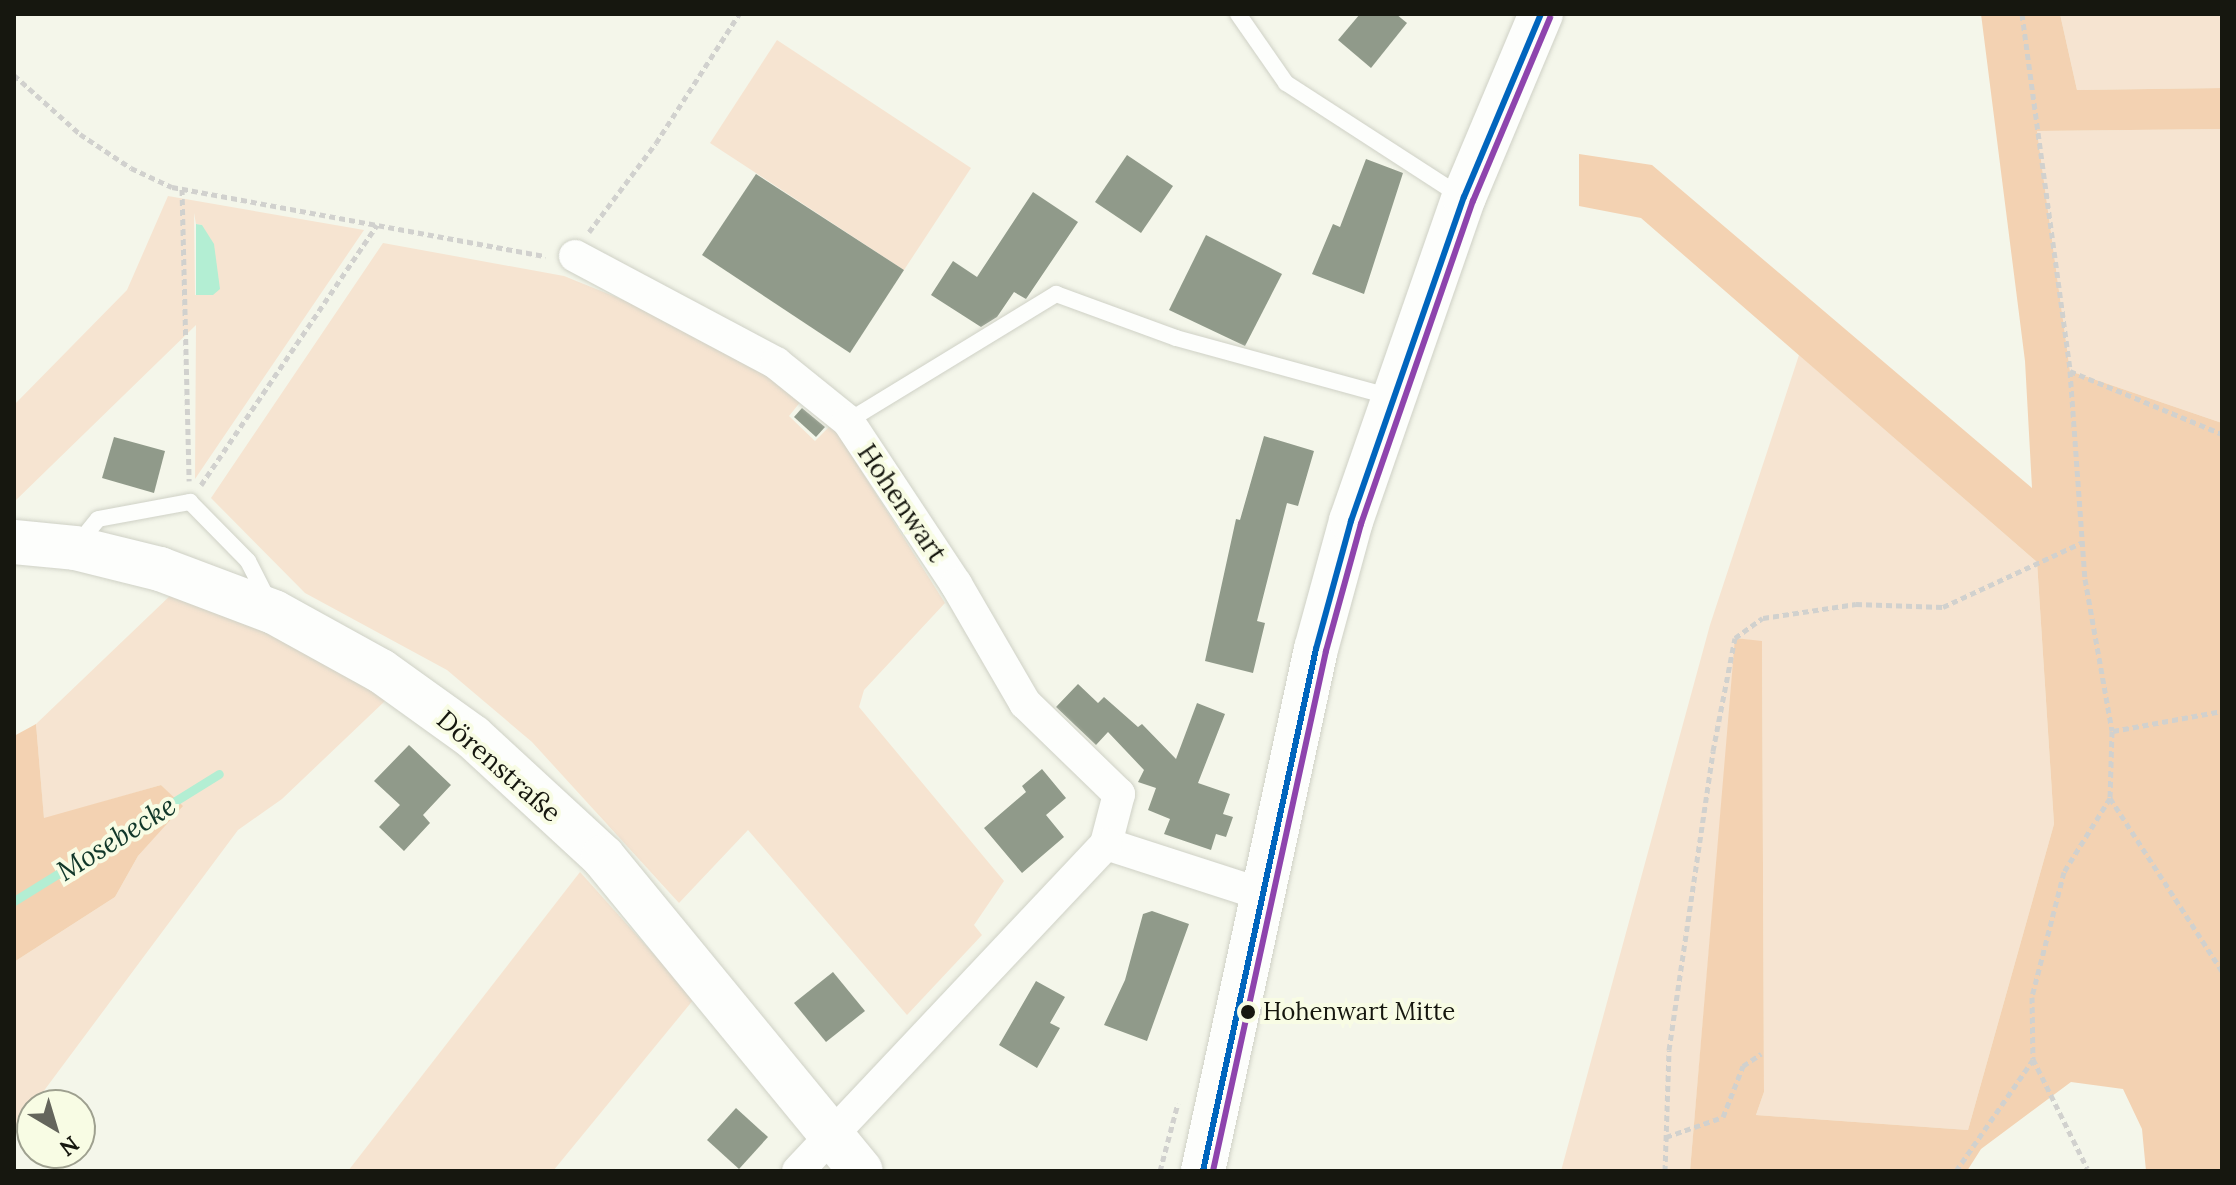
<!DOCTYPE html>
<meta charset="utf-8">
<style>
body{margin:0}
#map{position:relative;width:2236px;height:1185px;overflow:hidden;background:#f4f6ea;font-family:Lora,serif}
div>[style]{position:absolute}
.green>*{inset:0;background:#f6e4d1}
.forest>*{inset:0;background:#f3d2b2}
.water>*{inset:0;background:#b3eed3}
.stream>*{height:9px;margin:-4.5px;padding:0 4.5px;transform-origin:4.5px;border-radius:4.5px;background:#b3eed3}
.building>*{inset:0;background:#909a8a}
.path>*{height:5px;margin-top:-2.5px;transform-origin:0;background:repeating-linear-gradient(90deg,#d1d1ce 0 6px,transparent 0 10px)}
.roads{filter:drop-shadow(0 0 2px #cfd1c6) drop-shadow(0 0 2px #cfd1c6)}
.lane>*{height:16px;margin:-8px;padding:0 8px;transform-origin:8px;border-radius:8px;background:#fdfefc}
.street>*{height:32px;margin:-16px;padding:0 16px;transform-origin:16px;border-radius:16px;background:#fdfefc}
.secondary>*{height:44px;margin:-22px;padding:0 22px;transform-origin:22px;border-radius:22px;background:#fdfefc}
.bus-1>*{height:6px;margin:-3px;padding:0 3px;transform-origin:3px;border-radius:3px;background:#0065bd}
.bus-2>*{height:6px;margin:-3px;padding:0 3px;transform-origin:3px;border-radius:3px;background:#8e44ad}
.dots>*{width:22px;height:22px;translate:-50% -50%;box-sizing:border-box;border:4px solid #f8fce4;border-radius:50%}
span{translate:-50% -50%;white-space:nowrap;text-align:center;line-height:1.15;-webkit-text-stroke:8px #f8fce4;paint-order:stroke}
.bus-label{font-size:24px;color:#16170f}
.left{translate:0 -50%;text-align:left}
.street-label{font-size:26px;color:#16170f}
.water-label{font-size:28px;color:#103729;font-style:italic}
.frame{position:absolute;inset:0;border:16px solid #16170f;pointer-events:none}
.north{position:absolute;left:16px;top:1089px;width:80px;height:80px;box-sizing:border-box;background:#f8fce4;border:2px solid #9ea08f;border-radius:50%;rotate:142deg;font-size:22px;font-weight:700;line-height:32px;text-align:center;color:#16170f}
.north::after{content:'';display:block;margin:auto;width:28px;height:36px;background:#64655c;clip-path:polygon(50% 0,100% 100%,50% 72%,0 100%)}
</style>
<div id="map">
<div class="green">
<i style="clip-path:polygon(2060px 14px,2222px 14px,2222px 88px,2077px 90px)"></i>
<i style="clip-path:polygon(777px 40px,971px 168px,904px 270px,710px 143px)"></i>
<i style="clip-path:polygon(2222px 129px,2222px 423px,2070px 371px,2037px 131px)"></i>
<i style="clip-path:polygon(evenodd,168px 196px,364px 230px,195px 479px,196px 325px,14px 502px,14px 405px,127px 290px,168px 196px,194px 213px,196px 224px,202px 225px,213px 295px,195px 295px,194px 213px)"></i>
<i style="clip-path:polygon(383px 243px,564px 276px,643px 308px,746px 360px,802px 400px,789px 416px,815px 441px,831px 425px,836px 431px,945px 603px,864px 690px,859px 707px,1004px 881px,974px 925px,982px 935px,907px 1015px,748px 830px,679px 903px,532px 742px,447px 670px,305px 593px,211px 498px)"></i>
<i style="clip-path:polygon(1799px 355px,2037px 562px,2054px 824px,1968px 1130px,1756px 1115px,1764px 1092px,1762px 642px,1736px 638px,1690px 1171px,1561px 1171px,1710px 625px)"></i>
<i style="clip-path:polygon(174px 592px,287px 637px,386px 700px,282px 799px,238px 830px,14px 1131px,14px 962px,115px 897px,138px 856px,182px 806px,161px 785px,44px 819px,36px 724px)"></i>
<i style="clip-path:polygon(580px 872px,694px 999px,553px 1171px,348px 1171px)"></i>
</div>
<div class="forest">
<i style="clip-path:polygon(1981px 14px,2060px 14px,2077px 90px,2222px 88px,2222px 129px,2037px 131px,2070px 371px,2222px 423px,2222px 1171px,2146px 1171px,2142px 1129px,2123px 1089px,2071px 1082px,1981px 1149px,1967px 1171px,1690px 1171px,1735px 638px,1762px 641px,1764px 1092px,1756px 1115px,1968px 1130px,2054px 824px,2037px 562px,1641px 218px,1579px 206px,1579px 154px,1652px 165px,2032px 488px,2025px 361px)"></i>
<i style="clip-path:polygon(36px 724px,44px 818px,161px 785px,183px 806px,138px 856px,115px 897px,14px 962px,14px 736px)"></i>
</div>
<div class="water">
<i style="clip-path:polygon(196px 224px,202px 225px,214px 244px,220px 289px,213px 295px,196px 295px)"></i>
</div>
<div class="stream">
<i style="left:14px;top:901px;width:241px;rotate:-31.8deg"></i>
</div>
<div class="building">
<i style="clip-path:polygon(1360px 14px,1396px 14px,1407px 23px,1371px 68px,1338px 40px)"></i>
<i style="clip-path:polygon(1127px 155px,1173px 186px,1141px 233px,1095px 202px)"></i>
<i style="clip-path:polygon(1366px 159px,1403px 173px,1364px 294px,1312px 274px,1333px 224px,1340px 227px)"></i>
<i style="clip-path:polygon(756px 174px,904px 270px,850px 353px,702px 255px)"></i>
<i style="clip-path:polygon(1033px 192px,1078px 222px,1026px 299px,1014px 292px,997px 317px,981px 327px,931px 295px,953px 261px,977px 277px)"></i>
<i style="clip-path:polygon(1206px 235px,1282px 274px,1245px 346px,1169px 310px)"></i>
<i style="clip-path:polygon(802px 408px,825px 427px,816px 437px,794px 417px)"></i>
<i style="clip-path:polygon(1264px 436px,1314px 451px,1298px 506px,1287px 503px,1257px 621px,1265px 623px,1253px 673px,1205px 661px,1236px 519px,1240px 520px)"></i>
<i style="clip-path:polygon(114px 437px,165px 451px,154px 493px,102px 478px)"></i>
<i style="clip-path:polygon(1078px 684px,1098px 703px,1104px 697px,1138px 727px,1142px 724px,1176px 759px,1197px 703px,1225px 714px,1198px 783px,1230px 794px,1223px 814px,1233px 817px,1226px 837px,1216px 834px,1211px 850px,1164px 834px,1170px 819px,1148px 810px,1156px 788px,1138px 782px,1144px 770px,1108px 732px,1096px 745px,1056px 707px)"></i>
<i style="clip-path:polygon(409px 745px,451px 785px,423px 815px,430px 823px,404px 851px,379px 827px,400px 805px,374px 781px)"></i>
<i style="clip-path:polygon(1042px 769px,1066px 798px,1046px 815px,1064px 837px,1022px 873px,984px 828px,1026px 792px,1022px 786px)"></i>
<i style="clip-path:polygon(1152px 911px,1189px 924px,1147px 1041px,1104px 1025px,1125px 980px,1143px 914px)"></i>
<i style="clip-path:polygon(833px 972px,865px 1011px,826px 1042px,794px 1003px)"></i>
<i style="clip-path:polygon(1036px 981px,1065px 997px,1050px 1023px,1060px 1028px,1037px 1068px,999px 1045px)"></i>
<i style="clip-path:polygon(736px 1108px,768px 1137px,739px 1169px,707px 1140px)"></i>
</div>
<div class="path">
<i style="left:2022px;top:14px;width:360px;rotate:82.3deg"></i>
<i style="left:2070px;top:371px;width:209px;rotate:85.9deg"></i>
<i style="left:2085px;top:579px;width:154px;rotate:79.9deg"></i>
<i style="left:2112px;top:731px;width:67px;rotate:91.7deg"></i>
<i style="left:2110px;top:798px;width:87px;rotate:121.9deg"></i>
<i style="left:2064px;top:872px;width:129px;rotate:104.4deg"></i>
<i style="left:2032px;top:997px;width:62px;rotate:89.1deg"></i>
<i style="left:2033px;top:1059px;width:122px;rotate:63.6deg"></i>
<i style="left:14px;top:75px;width:89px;rotate:41.8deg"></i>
<i style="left:80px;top:134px;width:61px;rotate:33.7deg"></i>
<i style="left:131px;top:168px;width:45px;rotate:24.9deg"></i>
<i style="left:172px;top:187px;width:380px;rotate:10.5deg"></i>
<i style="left:182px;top:189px;width:292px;rotate:88.6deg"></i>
<i style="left:589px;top:232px;width:111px;rotate:-53deg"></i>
<i style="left:656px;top:143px;width:153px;rotate:-57.2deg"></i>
<i style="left:2070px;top:371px;width:165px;rotate:22.5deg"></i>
<i style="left:201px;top:485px;width:314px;rotate:-55.9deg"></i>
<i style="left:2113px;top:731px;width:111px;rotate:-10.4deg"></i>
<i style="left:2110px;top:798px;width:206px;rotate:57.1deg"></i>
<i style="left:1666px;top:1137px;width:60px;rotate:-19.3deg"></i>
<i style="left:1723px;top:1117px;width:55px;rotate:-68.6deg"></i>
<i style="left:1743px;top:1066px;width:22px;rotate:-34deg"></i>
<i style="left:1160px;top:1171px;width:70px;rotate:-75.2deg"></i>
<i style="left:1665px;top:1171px;width:121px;rotate:-88.1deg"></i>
<i style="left:1669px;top:1050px;width:302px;rotate:-81.6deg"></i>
<i style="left:1713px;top:751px;width:115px;rotate:-79deg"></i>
<i style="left:1735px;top:638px;width:34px;rotate:-36deg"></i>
<i style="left:1763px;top:618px;width:94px;rotate:-8.6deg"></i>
<i style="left:1856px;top:604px;width:87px;rotate:2deg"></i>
<i style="left:1943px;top:607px;width:152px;rotate:-24.9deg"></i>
<i style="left:1956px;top:1171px;width:135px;rotate:-55.3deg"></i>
</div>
<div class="roads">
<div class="lane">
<i style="left:1238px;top:14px;width:84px;rotate:55.2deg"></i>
<i style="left:1286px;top:83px;width:210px;rotate:32.9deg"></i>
<i style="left:848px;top:421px;width:244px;rotate:-31.4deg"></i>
<i style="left:1056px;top:294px;width:128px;rotate:20.1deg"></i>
<i style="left:1176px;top:338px;width:223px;rotate:15.3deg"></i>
<i style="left:77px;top:545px;width:33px;rotate:-51deg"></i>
<i style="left:98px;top:519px;width:94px;rotate:-10.5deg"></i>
<i style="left:190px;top:502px;width:83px;rotate:45.5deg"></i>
<i style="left:248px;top:561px;width:44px;rotate:62.9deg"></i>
</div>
<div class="street">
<i style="left:575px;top:256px;width:228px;rotate:28deg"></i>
<i style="left:776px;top:363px;width:92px;rotate:38.9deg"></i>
<i style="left:848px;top:421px;width:196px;rotate:56.5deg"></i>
<i style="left:956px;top:584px;width:138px;rotate:59.9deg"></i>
<i style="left:1025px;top:703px;width:131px;rotate:44.1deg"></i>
<i style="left:1119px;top:794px;width:52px;rotate:104.6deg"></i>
<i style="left:1106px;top:844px;width:163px;rotate:17.9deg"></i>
<i style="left:798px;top:1171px;width:449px;rotate:-46.7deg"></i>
</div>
<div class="secondary">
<i style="left:14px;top:542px;width:61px;rotate:5.6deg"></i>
<i style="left:75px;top:548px;width:88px;rotate:13.9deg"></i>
<i style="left:160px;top:569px;width:122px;rotate:20.7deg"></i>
<i style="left:274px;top:612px;width:122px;rotate:28.9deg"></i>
<i style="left:381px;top:671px;width:113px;rotate:35.7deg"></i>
<i style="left:473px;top:737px;width:177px;rotate:42.7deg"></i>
<i style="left:603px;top:857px;width:406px;rotate:50.6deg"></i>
<i style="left:1203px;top:1171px;width:534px;rotate:-77.79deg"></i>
<i style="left:1316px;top:649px;width:133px;rotate:-74.7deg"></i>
<i style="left:1351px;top:521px;width:343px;rotate:-70.8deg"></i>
<i style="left:1464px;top:197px;width:199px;rotate:-67.2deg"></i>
</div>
</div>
<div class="bus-1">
<i style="left:1203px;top:1171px;width:534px;rotate:-77.79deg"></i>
<i style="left:1316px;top:649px;width:133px;rotate:-74.7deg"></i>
<i style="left:1351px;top:521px;width:343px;rotate:-70.8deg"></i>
<i style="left:1464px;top:197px;width:199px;rotate:-67.2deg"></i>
</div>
<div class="bus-2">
<i style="left:1213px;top:1171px;width:532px;rotate:-77.74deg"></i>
<i style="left:1326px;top:651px;width:132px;rotate:-74.6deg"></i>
<i style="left:1361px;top:524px;width:342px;rotate:-70.9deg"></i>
<i style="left:1473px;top:201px;width:199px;rotate:-67.2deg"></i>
</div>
<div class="dots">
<i style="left:1248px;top:1012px;background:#16170f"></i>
</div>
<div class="bus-label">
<span class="left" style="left:1263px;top:1012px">Hohenwart Mitte</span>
</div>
<div class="street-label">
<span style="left:902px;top:503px;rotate:56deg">Hohenwart</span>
<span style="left:499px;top:766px;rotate:41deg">Dörenstraße</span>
</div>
<div class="water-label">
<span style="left:116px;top:838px;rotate:-32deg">Mosebecke</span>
</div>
<div class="frame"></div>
<div class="north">N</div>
</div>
